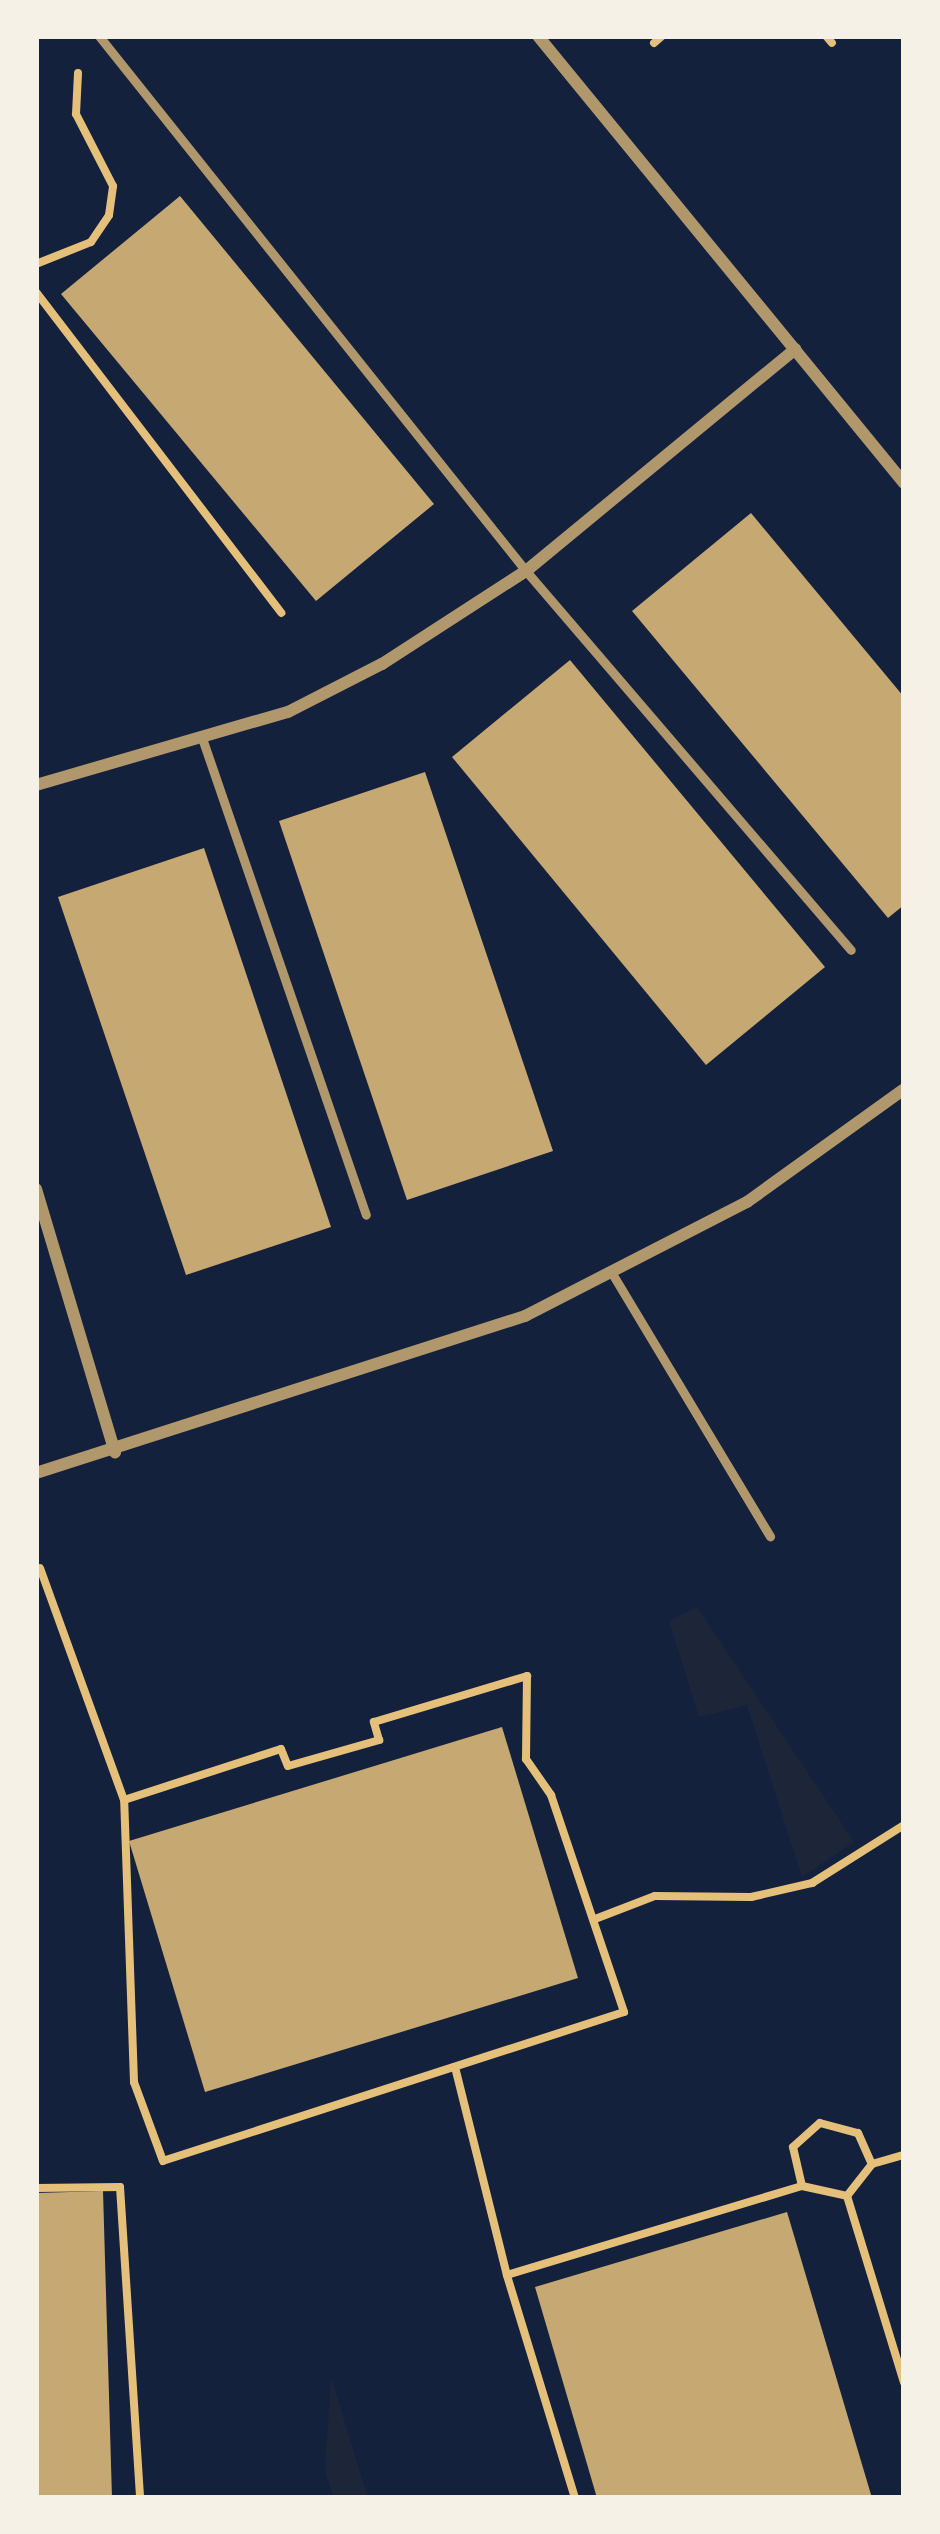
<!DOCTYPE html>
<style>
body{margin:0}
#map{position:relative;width:940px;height:2534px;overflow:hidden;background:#14213d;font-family:Barlow,sans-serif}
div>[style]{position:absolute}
.green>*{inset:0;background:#1d2539}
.building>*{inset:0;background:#c6a872}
.path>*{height:8px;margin:-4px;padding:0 4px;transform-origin:4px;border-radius:4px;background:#e5c07b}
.service>*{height:9px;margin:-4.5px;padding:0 4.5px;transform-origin:4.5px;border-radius:4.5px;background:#b1986c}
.minor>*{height:12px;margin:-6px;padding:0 6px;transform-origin:6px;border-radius:6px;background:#b1986c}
span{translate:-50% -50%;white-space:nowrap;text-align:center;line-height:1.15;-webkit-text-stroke:9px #f6f1e7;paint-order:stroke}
.frame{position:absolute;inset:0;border:39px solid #f6f1e7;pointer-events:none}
</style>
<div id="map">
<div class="green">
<i style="clip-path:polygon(697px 1607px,854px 1842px,802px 1877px,747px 1705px,699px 1717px,669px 1621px)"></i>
<i style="clip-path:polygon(331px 2377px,368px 2498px,334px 2498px,325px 2471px)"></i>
</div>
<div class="building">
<i style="clip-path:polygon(180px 196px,434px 504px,316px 601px,61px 294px)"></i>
<i style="clip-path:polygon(751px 513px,904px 697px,904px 905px,888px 918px,632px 611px)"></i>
<i style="clip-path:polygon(570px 660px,825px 967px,706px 1065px,452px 757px)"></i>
<i style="clip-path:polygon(425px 772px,553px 1151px,407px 1200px,279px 821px)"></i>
<i style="clip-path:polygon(204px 848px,331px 1227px,186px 1275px,58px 897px)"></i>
<i style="clip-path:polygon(502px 1727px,578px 1978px,205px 2092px,129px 1841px)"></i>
<i style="clip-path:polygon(103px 2191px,112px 2498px,36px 2498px,36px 2193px)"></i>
<i style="clip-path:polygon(787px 2212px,872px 2498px,597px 2498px,535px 2287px)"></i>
</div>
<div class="path">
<i style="left:826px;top:36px;width:9px;rotate:49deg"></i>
<i style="left:654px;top:43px;width:11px;rotate:-41deg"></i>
<i style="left:36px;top:264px;width:59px;rotate:-21.8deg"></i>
<i style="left:91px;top:242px;width:32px;rotate:-56deg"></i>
<i style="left:109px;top:215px;width:29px;rotate:-82deg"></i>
<i style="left:113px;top:186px;width:81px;rotate:-117.2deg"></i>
<i style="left:76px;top:114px;width:41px;rotate:-87.2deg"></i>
<i style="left:36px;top:292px;width:404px;rotate:52.6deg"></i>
<i style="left:40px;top:1568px;width:247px;rotate:70.1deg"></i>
<i style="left:527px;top:1676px;width:83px;rotate:90.7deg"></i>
<i style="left:526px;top:1759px;width:44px;rotate:55.2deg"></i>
<i style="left:551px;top:1795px;width:229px;rotate:71.4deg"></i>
<i style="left:624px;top:2012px;width:484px;rotate:162.1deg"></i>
<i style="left:163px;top:2161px;width:84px;rotate:-110.2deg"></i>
<i style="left:134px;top:2082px;width:282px;rotate:-92deg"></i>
<i style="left:124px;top:1800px;width:165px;rotate:-18deg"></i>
<i style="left:281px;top:1749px;width:18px;rotate:68deg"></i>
<i style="left:288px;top:1766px;width:95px;rotate:-15.9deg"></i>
<i style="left:379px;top:1740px;width:19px;rotate:-106deg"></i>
<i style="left:374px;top:1722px;width:160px;rotate:-16.7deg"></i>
<i style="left:595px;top:1919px;width:64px;rotate:-21deg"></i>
<i style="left:655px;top:1896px;width:96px;rotate:0.6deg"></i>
<i style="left:751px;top:1897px;width:63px;rotate:-12.9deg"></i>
<i style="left:812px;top:1883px;width:109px;rotate:-32.2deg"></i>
<i style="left:455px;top:2067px;width:214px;rotate:76deg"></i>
<i style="left:802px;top:2186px;width:46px;rotate:12.5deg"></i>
<i style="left:847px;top:2196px;width:41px;rotate:-52deg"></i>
<i style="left:36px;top:2188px;width:84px;rotate:-0.7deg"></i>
<i style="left:120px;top:2187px;width:312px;rotate:86.3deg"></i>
<i style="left:847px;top:2196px;width:195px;rotate:73deg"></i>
<i style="left:575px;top:2498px;width:233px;rotate:-107deg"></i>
<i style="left:507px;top:2275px;width:308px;rotate:-16.8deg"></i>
<i style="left:802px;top:2186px;width:40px;rotate:-103deg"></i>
<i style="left:793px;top:2147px;width:36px;rotate:-42deg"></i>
<i style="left:820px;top:2123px;width:39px;rotate:15deg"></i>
<i style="left:858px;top:2133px;width:34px;rotate:66deg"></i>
<i style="left:872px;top:2164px;width:33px;rotate:-16deg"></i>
</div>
<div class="service">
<i style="left:99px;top:36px;width:685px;rotate:51.41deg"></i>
<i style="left:526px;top:571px;width:499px;rotate:49.4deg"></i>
<i style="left:202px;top:738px;width:504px;rotate:71.03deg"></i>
<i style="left:613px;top:1275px;width:305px;rotate:59deg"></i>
</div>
<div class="minor">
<i style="left:538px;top:36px;width:578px;rotate:50.69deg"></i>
<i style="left:36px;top:785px;width:262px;rotate:-16.2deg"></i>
<i style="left:288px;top:712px;width:106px;rotate:-27.1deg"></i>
<i style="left:382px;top:664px;width:171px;rotate:-32.9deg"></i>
<i style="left:526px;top:571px;width:349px;rotate:-39.5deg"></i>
<i style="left:36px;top:1189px;width:275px;rotate:73.3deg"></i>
<i style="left:36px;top:1473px;width:514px;rotate:-17.8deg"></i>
<i style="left:525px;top:1316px;width:250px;rotate:-27.2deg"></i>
<i style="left:747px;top:1202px;width:193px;rotate:-35.7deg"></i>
</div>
<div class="frame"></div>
</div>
